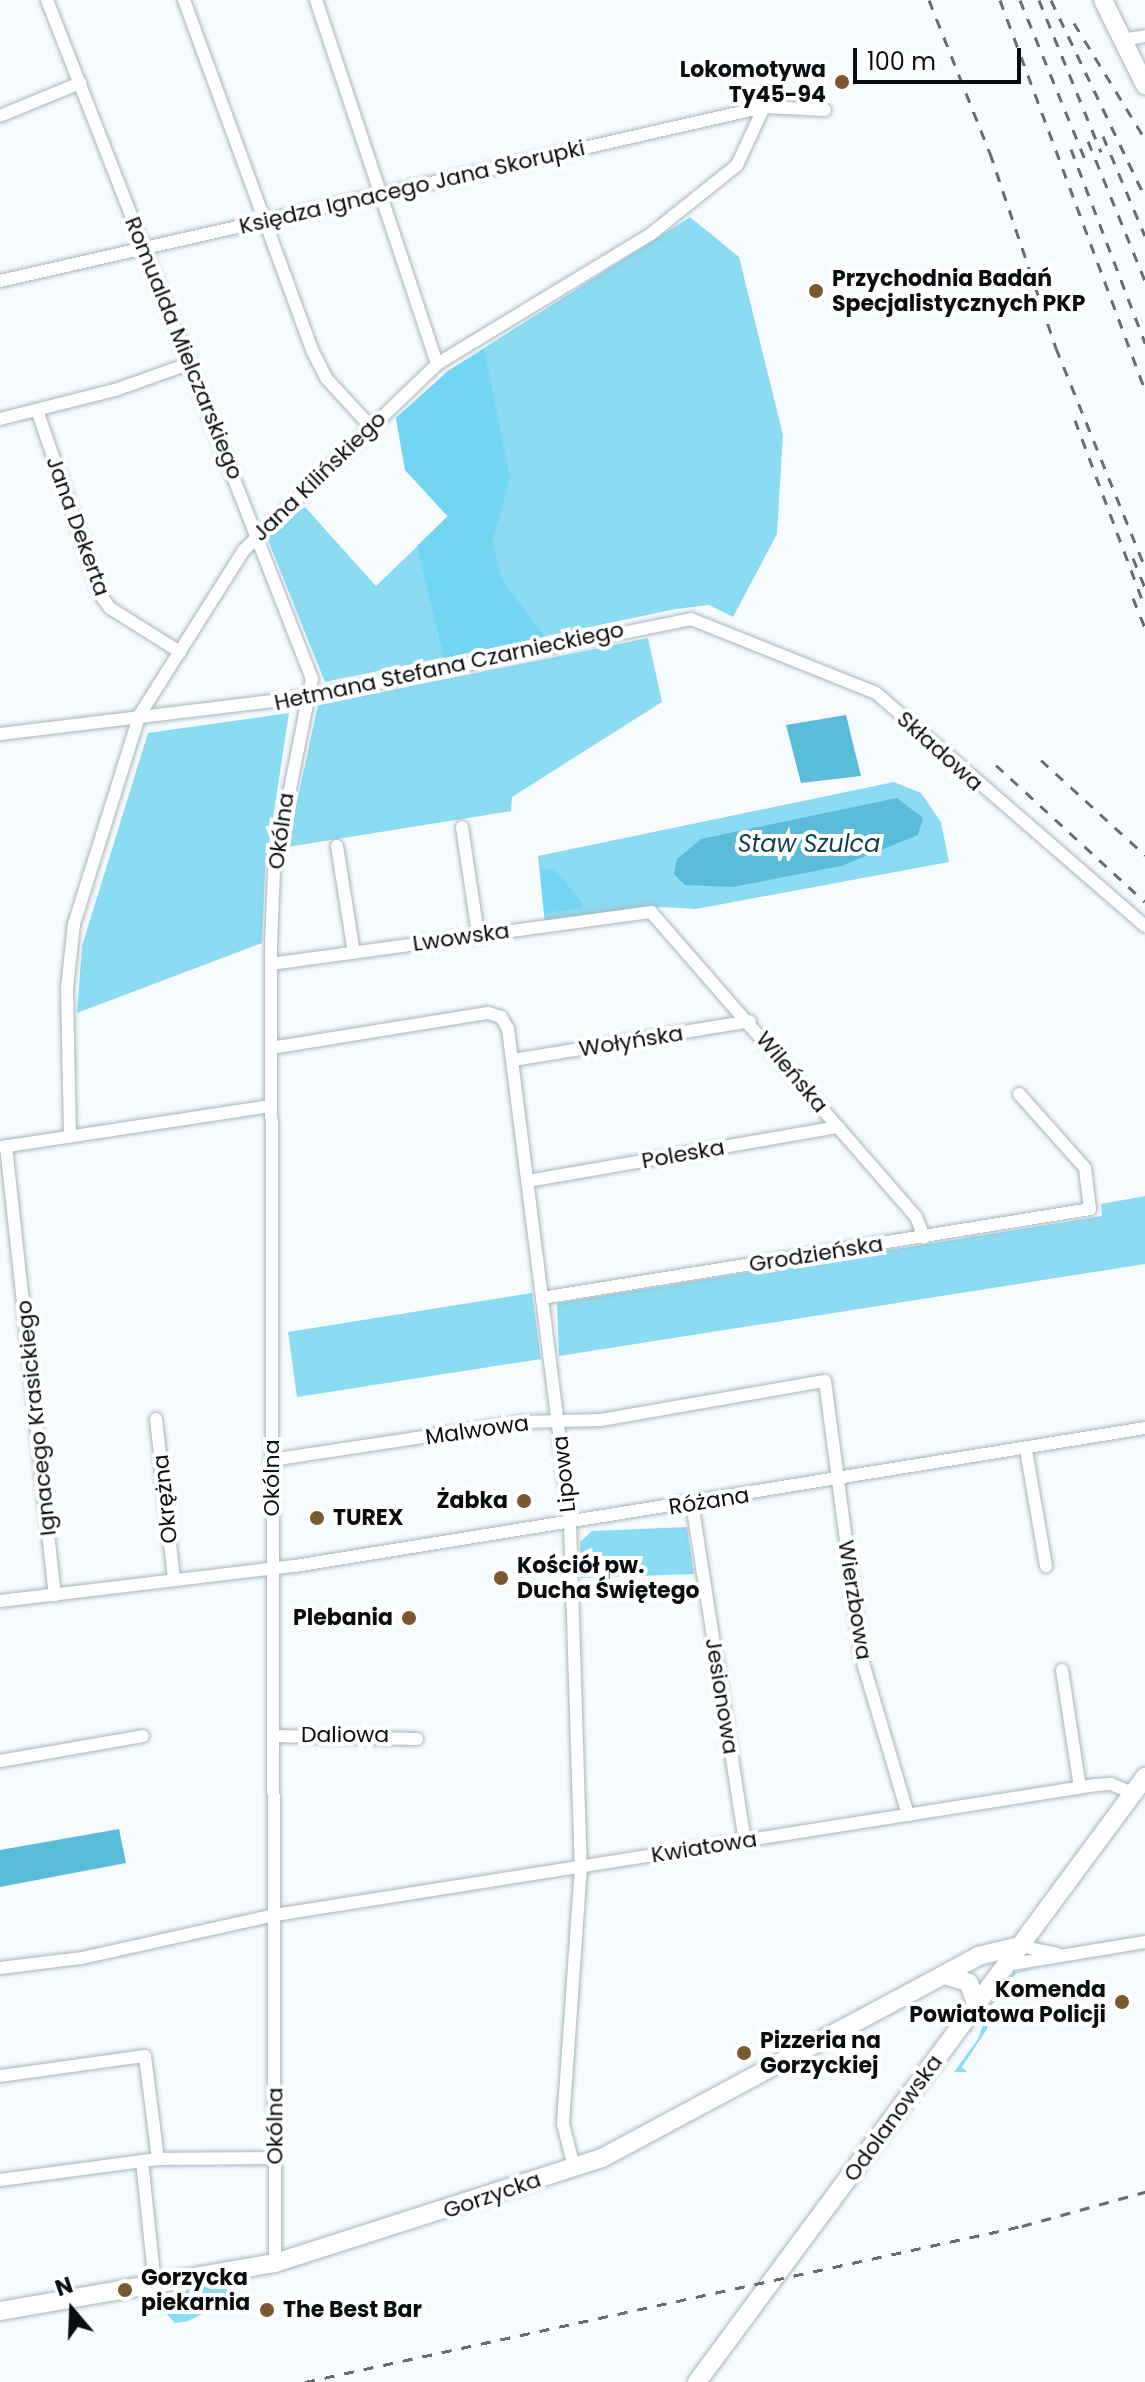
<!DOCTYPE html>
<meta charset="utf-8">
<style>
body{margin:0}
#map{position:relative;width:1145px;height:2382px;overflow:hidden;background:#f6fcfe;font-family:Poppins,sans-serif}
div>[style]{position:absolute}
.green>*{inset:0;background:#8bdbf3}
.forest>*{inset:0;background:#72d5f2}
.water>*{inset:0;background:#59bdda}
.roads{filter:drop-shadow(0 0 2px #a8b6bb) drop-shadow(0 0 2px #a8b6bb)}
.street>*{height:12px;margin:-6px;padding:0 6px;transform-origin:6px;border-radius:6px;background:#fff}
.secondary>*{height:18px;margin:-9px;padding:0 9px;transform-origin:9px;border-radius:9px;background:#fff}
.rail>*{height:3px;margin-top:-1.5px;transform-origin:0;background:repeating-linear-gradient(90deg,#676c6e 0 10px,transparent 0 20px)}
.dots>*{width:22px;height:22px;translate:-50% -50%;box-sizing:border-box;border:4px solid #fff;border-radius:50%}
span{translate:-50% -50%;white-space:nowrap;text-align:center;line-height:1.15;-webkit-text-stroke:8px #fff;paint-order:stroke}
.poi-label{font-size:22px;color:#090d0f;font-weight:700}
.right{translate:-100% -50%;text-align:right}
.left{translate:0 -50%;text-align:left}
.street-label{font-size:22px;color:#090d0f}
.water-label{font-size:24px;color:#103e4b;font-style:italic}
.north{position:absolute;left:32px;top:2270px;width:80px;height:80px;-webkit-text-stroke:6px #fff;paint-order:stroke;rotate:341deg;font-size:22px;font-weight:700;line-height:32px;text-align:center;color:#090d0f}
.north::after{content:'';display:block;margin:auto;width:28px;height:36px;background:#090d0f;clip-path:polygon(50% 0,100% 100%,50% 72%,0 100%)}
.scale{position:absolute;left:853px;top:48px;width:168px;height:36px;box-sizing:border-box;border:4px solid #090d0f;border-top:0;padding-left:10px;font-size:24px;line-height:28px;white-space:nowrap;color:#090d0f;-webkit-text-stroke:6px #fff;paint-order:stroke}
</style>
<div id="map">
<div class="green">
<i style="clip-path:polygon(690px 217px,739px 257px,783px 435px,777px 534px,733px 617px,709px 605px,676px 609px,325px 682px,266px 535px,305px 507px,376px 586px,448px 517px,405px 470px,396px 418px,448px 371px)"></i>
<i style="clip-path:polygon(648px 638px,662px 702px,512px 797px,511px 811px,287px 847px,318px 705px)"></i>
<i style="clip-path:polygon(289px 713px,265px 870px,262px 943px,77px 1013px,82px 946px,148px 733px)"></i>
<i style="clip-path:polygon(894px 782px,921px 793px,941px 822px,949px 862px,696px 909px,661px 907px,545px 924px,538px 856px)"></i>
<i style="clip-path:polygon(1145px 1196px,1145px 1264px,559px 1356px,557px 1303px,1102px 1216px,1101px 1204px)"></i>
<i style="clip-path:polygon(532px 1293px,541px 1359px,297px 1397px,288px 1332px)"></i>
<i style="clip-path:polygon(687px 1527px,694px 1574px,581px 1578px,580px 1542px,592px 1531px)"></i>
<i style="clip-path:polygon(1042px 1967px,1016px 1973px,990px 2007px,987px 2029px,962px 2067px,967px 2072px,954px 2072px,978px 2039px,989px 2007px,1014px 1973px,1016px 1972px)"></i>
<i style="clip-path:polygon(240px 2281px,227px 2302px,188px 2321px,175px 2323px,162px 2309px,163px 2295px)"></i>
</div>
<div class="forest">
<i style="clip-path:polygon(484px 349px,510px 478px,492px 543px,503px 581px,545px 637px,444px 658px,417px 546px,448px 516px,405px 470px,396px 418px,448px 371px)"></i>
<i style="clip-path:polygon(540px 869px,553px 870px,562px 878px,583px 904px,581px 908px,544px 913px)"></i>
</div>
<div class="water">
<i style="clip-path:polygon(846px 715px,861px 776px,801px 783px,786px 725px)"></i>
<i style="clip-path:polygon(897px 798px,923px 818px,918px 835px,841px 866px,733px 887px,685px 885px,674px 874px,677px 859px,701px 839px)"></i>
<i style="clip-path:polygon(119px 1829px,126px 1863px,0 1887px,0 1850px)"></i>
</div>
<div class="roads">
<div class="street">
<i style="left:47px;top:0;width:729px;rotate:68.68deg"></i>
<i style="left:312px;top:679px;width:195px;rotate:101.3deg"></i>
<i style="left:274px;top:870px;width:75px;rotate:92.3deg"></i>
<i style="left:271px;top:945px;width:1318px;rotate:89.83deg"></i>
<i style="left:184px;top:0;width:375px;rotate:69.9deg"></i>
<i style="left:313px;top:352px;width:29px;rotate:63deg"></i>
<i style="left:326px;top:378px;width:67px;rotate:47.4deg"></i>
<i style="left:316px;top:0;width:384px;rotate:71.6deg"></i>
<i style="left:1123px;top:40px;width:22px;rotate:-10deg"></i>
<i style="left:0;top:116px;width:87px;rotate:-22.4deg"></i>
<i style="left:0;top:281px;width:784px;rotate:-12.83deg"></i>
<i style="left:764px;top:107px;width:61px;rotate:2.8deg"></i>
<i style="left:37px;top:410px;width:197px;rotate:71deg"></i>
<i style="left:101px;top:596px;width:15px;rotate:53deg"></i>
<i style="left:110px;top:608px;width:83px;rotate:32.2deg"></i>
<i style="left:0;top:419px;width:119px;rotate:-14.2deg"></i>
<i style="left:115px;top:390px;width:81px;rotate:-19.6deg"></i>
<i style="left:0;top:734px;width:310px;rotate:-6.9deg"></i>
<i style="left:308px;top:697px;width:391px;rotate:-11.5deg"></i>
<i style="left:691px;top:619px;width:199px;rotate:21.8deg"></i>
<i style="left:876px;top:693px;width:356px;rotate:40.9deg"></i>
<i style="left:462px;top:827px;width:108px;rotate:81.5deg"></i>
<i style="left:337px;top:846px;width:108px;rotate:81deg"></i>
<i style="left:271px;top:964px;width:384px;rotate:-7.8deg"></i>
<i style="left:651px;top:912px;width:404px;rotate:49deg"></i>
<i style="left:916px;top:1217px;width:22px;rotate:68deg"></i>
<i style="left:271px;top:1048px;width:220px;rotate:-9.2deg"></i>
<i style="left:488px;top:1013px;width:14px;rotate:17deg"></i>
<i style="left:501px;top:1017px;width:14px;rotate:60deg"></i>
<i style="left:508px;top:1029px;width:498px;rotate:82.8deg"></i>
<i style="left:570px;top:1523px;width:343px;rotate:88.2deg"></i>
<i style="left:581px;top:1866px;width:259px;rotate:94deg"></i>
<i style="left:563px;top:2124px;width:44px;rotate:75.7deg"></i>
<i style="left:513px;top:1060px;width:240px;rotate:-9.3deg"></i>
<i style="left:70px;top:1134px;width:146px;rotate:-91.2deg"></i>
<i style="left:67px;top:988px;width:64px;rotate:-83.8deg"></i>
<i style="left:74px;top:924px;width:218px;rotate:-72.6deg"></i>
<i style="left:139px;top:716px;width:196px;rotate:-57.7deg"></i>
<i style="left:244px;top:550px;width:268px;rotate:-43.9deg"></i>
<i style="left:437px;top:364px;width:250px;rotate:-31.3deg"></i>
<i style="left:651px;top:234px;width:110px;rotate:-38.7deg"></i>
<i style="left:737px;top:165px;width:64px;rotate:-65deg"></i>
<i style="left:6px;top:1146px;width:452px;rotate:83.8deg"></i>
<i style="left:2px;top:1147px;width:272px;rotate:-8.7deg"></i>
<i style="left:528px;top:1181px;width:315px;rotate:-9.9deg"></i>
<i style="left:542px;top:1298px;width:555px;rotate:-9.22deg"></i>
<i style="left:1090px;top:1209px;width:41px;rotate:-97deg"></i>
<i style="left:1085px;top:1168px;width:99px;rotate:-131.7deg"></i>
<i style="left:156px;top:1419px;width:162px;rotate:83.6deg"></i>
<i style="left:1026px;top:1450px;width:118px;rotate:80.2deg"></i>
<i style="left:271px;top:1460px;width:253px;rotate:-8.6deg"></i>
<i style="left:521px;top:1422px;width:80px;rotate:-1.4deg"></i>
<i style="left:601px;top:1420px;width:227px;rotate:-9.9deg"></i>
<i style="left:825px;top:1381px;width:277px;rotate:82.5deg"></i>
<i style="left:861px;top:1656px;width:166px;rotate:73.5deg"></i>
<i style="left:692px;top:1503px;width:342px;rotate:81.1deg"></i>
<i style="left:0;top:1601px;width:297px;rotate:-6.8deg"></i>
<i style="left:295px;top:1566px;width:861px;rotate:-9.22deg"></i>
<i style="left:1062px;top:1670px;width:119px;rotate:81.3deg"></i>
<i style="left:273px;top:1736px;width:144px;rotate:1.2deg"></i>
<i style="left:0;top:1761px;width:145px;rotate:-9.9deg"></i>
<i style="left:1020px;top:1946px;width:38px;rotate:12deg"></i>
<i style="left:1006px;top:1965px;width:141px;rotate:-9.4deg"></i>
<i style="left:0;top:1968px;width:83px;rotate:-7deg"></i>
<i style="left:82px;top:1958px;width:198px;rotate:-12.6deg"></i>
<i style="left:275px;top:1915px;width:831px;rotate:-9deg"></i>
<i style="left:1096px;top:1785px;width:15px;rotate:-4deg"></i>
<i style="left:1111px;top:1784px;width:23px;rotate:23deg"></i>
<i style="left:0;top:2076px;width:146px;rotate:-7.9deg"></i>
<i style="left:145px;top:2056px;width:104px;rotate:82.8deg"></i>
<i style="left:142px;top:2161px;width:125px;rotate:84deg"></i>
<i style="left:0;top:2180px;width:159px;rotate:-7.6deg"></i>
<i style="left:158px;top:2159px;width:117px;rotate:-0.5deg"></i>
</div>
<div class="secondary">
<i style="left:1103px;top:0;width:95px;rotate:63.7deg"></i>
<i style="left:948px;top:1976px;width:22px;rotate:18deg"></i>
<i style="left:969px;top:1983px;width:23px;rotate:72deg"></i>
<i style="left:0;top:2311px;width:279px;rotate:-9.9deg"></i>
<i style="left:275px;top:2263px;width:343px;rotate:-17.8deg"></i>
<i style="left:602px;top:2158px;width:427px;rotate:-28.2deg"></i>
<i style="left:978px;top:1956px;width:43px;rotate:-13.4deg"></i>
<i style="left:697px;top:2382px;width:753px;rotate:-53.48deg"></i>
</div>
</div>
<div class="rail">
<i style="left:929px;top:0;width:165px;rotate:68.3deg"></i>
<i style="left:990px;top:153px;width:206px;rotate:71.3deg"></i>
<i style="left:1056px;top:348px;width:236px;rotate:67.9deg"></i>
<i style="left:1000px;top:0;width:415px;rotate:69.6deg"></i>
<i style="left:1020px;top:0;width:172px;rotate:67.8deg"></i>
<i style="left:1039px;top:0;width:164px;rotate:67.8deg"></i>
<i style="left:1051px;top:0;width:218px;rotate:64.5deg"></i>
<i style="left:1074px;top:23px;width:136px;rotate:58.5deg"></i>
<i style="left:1103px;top:136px;width:108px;rotate:67.2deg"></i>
<i style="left:1088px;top:141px;width:151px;rotate:67.8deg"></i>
<i style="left:1071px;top:149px;width:208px;rotate:69.1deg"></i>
<i style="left:1075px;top:420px;width:200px;rotate:69.5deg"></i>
<i style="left:1133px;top:558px;width:32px;rotate:68deg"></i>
<i style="left:1133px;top:598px;width:32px;rotate:68deg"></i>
<i style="left:1041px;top:760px;width:141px;rotate:42.4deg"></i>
<i style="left:996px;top:765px;width:202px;rotate:42.6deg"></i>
<i style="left:305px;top:2382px;width:734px;rotate:-12.27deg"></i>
<i style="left:1022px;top:2226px;width:128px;rotate:-15.5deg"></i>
</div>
<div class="dots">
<i style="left:842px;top:82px;background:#7a5830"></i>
<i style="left:816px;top:291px;background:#7a5830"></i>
<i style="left:524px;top:1501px;background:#7a5830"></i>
<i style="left:317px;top:1518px;background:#7a5830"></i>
<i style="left:501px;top:1578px;background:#7a5830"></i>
<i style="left:409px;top:1618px;background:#7a5830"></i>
<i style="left:1122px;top:2002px;background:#7a5830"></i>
<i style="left:744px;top:2053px;background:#7a5830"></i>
<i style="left:125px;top:2290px;background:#7a5830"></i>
<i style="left:267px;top:2310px;background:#7a5830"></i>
</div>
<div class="poi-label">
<span class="right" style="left:826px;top:82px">Lokomotywa<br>Ty45-94</span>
<span class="left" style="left:832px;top:291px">Przychodnia Badań<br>Specjalistycznych PKP</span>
<span class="right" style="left:508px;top:1501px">Żabka</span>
<span class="left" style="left:333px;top:1518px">TUREX</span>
<span class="left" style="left:517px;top:1578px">Kościół pw.<br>Ducha Świętego</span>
<span class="right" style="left:393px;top:1618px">Plebania</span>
<span class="right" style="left:1106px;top:2002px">Komenda<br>Powiatowa Policji</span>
<span class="left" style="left:760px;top:2053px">Pizzeria na<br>Gorzyckiej</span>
<span class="left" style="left:141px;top:2290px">Gorzycka<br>piekarnia</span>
<span class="left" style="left:283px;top:2310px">The Best Bar</span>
</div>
<div class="street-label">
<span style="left:412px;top:187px;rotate:-13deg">Księdza Ignacego Jana Skorupki</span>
<span style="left:184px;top:348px;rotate:68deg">Romualda Mielczarskiego</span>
<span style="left:319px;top:476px;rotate:-44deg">Jana Kilińskiego</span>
<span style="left:78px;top:526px;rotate:70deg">Jana Dekerta</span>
<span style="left:449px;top:666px;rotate:-12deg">Hetmana Stefana Czarnieckiego</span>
<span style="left:940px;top:751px;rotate:42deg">Składowa</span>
<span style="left:281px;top:831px;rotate:-82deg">Okólna</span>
<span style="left:461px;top:937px;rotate:-8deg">Lwowska</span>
<span style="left:631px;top:1041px;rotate:-9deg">Wołyńska</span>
<span style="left:792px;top:1072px;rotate:50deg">Wileńska</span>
<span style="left:683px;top:1154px;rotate:-10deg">Poleska</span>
<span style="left:816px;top:1254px;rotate:-9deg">Grodzieńska</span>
<span style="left:36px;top:1418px;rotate:-96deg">Ignacego Krasickiego</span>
<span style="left:477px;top:1430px;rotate:-8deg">Malwowa</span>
<span style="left:564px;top:1474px;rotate:-96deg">Lipowa</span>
<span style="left:272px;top:1478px;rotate:-90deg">Okólna</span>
<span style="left:165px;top:1499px;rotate:-96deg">Okrężna</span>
<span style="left:709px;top:1501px;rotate:-9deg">Różana</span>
<span style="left:855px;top:1600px;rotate:81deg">Wierzbowa</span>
<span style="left:722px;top:1696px;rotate:81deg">Jesionowa</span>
<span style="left:345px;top:1735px">Daliowa</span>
<span style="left:704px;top:1847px;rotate:-9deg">Kwiatowa</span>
<span style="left:893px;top:2118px;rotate:-54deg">Odolanowska</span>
<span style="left:275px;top:2126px;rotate:-90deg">Okólna</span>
<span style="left:492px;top:2195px;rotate:-19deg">Gorzycka</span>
</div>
<div class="water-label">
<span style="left:809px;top:844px">Staw Szulca</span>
</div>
<div class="north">N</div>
<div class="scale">100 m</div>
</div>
